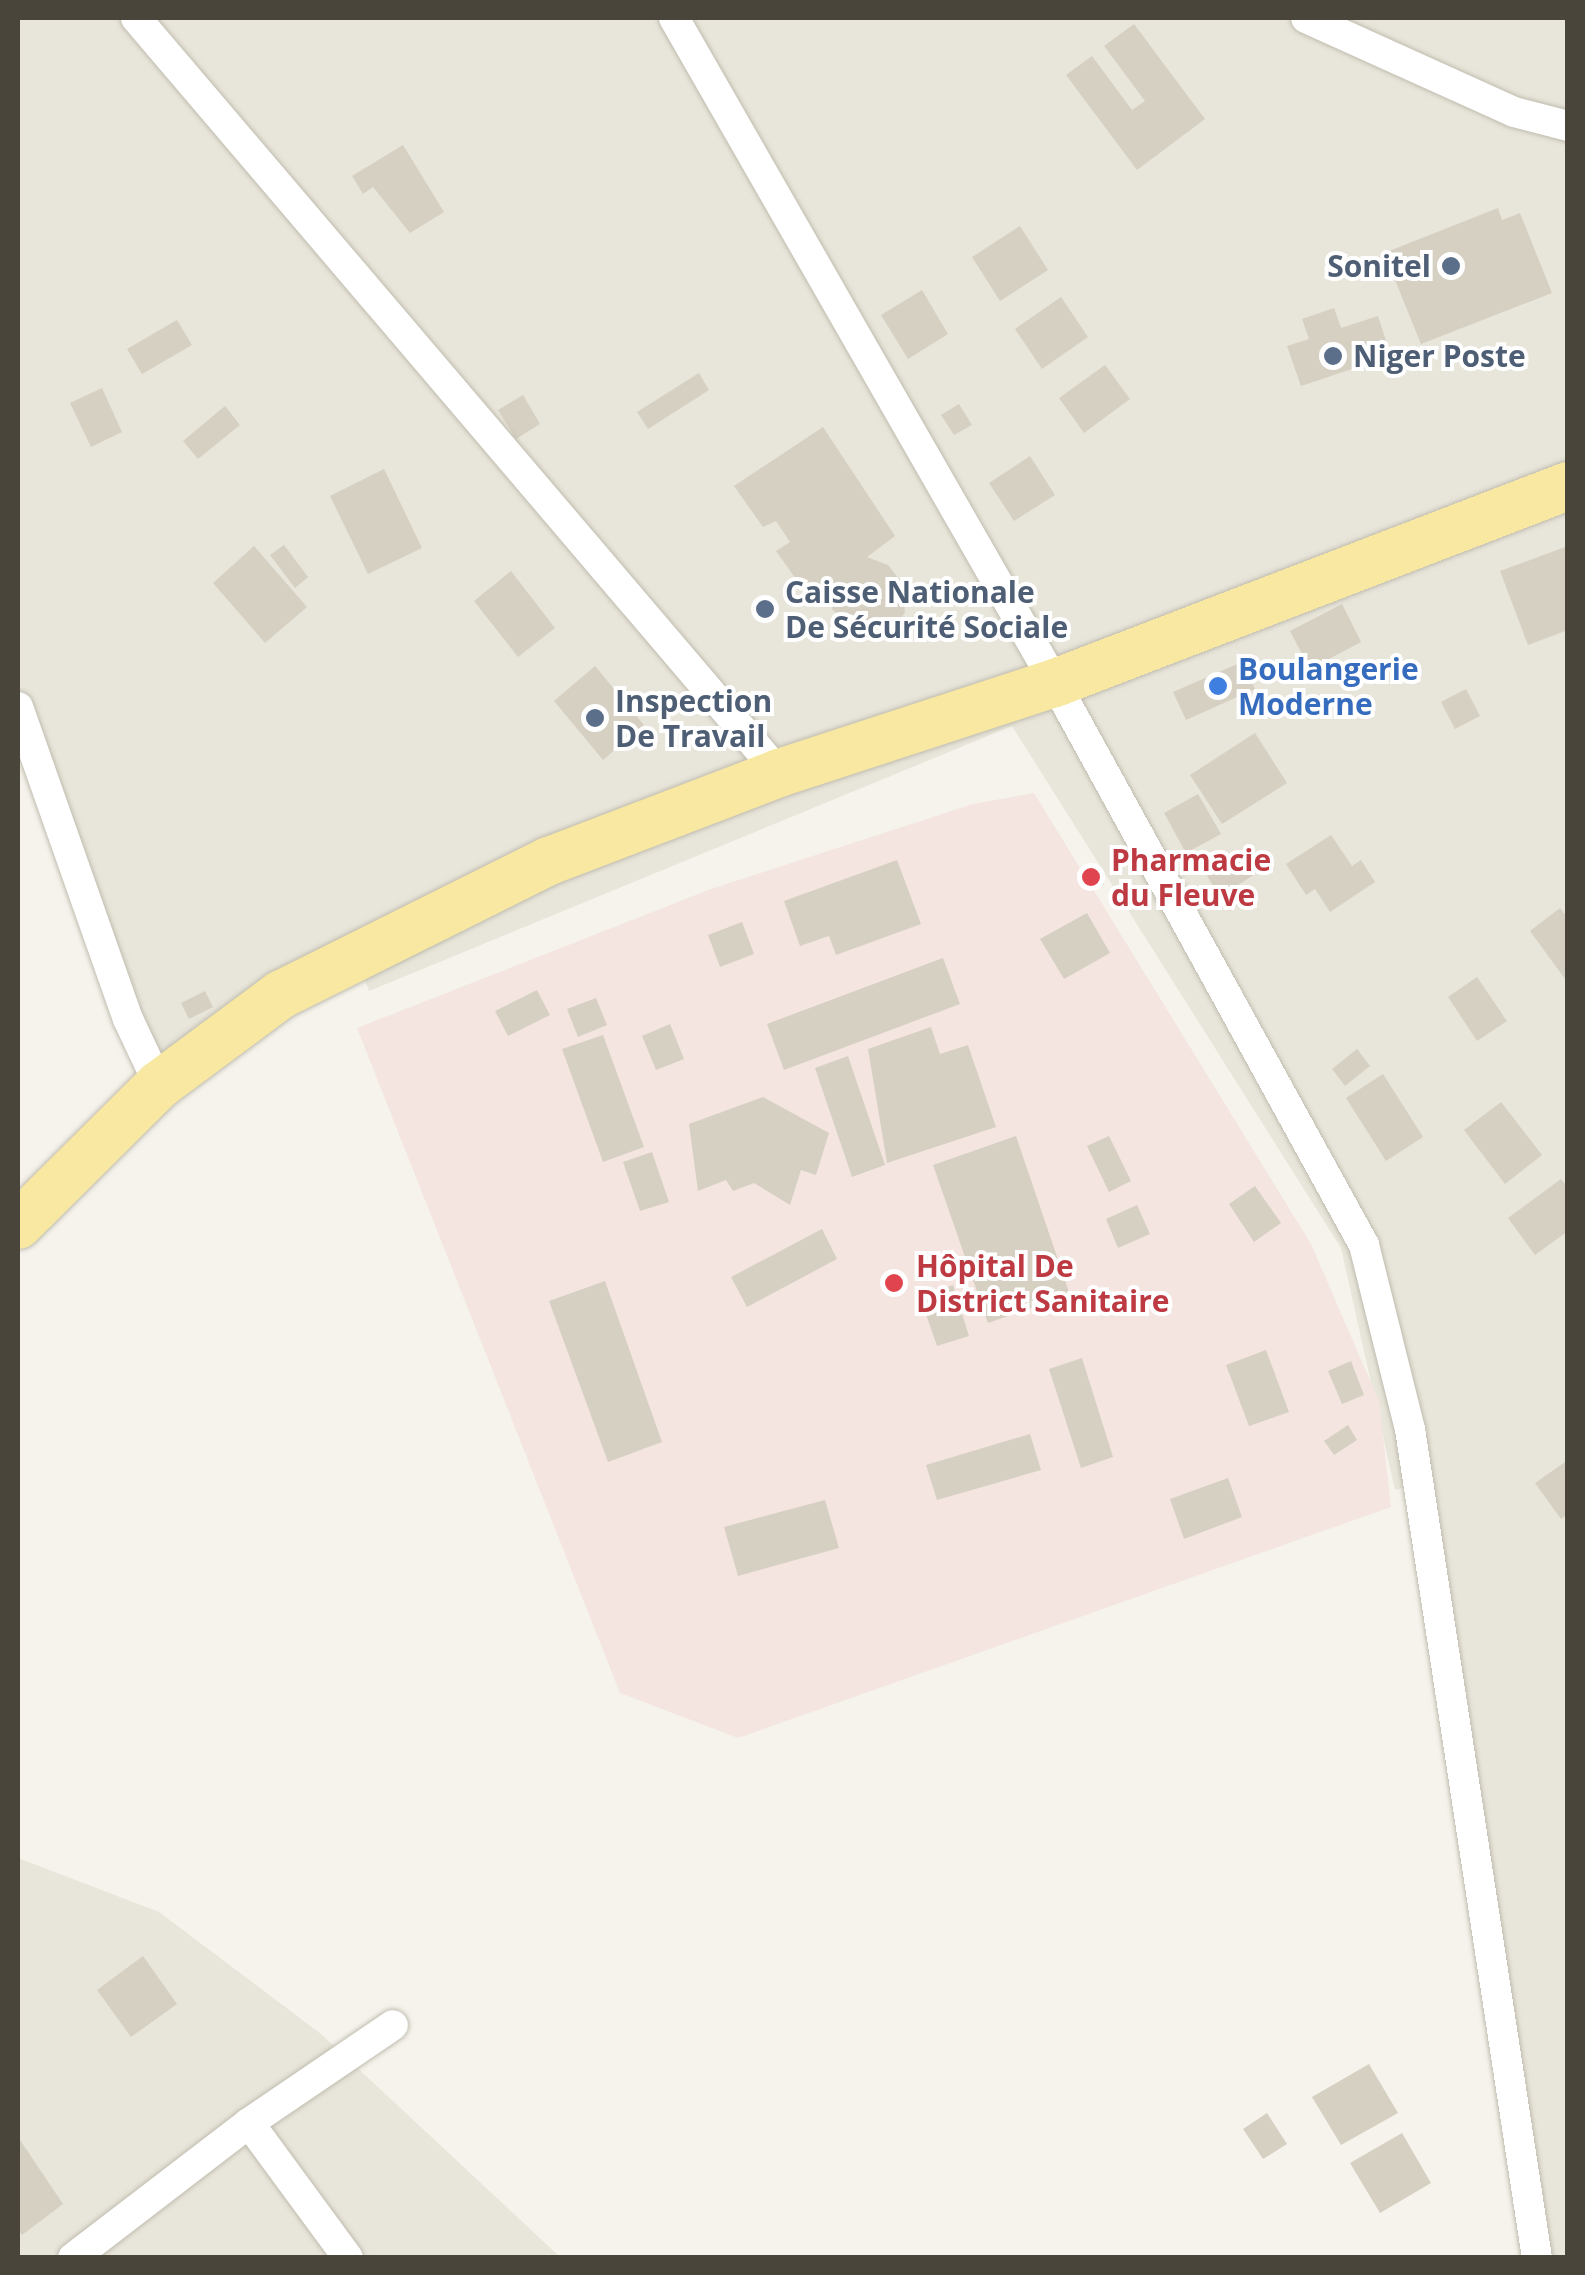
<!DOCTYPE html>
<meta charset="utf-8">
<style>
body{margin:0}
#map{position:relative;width:1585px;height:2275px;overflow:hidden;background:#f5f3ec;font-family:"Open Sans",sans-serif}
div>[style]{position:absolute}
.residential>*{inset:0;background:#e8e5da}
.medical>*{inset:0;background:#f4e5e1}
.building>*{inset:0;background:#d6d0c2}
.roads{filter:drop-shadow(0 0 2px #c0bcaf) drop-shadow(0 0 2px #c0bcaf)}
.street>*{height:30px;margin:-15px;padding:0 15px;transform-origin:15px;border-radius:15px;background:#fff}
.primary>*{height:48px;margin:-24px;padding:0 24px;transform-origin:24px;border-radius:24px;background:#f8e8a2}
.dots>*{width:28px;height:28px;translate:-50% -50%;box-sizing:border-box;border:5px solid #fff;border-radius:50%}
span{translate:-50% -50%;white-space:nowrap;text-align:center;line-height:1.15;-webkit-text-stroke:8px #fff;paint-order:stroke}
.service-label{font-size:30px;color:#4e5e75;font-weight:700}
.right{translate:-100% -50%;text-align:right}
.left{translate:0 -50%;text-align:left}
.shop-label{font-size:30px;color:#366cbe;font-weight:700}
.health-label{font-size:30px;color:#be3a42;font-weight:700}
.frame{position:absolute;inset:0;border:20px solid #49453a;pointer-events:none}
</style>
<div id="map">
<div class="residential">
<i style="clip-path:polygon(18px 18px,1567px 18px,1567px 2257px,1540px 2257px,1423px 1482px,1395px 1490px,1341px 1248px,1012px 726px,369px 991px,354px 952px,168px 1065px,135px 1020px,18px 691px)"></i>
<i style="clip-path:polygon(18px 1858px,159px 1912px,321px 2034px,560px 2257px,18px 2257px)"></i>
</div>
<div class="medical">
<i style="clip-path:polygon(1034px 793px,1311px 1244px,1379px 1401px,1391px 1507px,738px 1738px,620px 1693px,357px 1028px,711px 889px,973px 804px)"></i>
</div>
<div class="building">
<i style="clip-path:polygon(1134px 24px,1205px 119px,1137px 170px,1066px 75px,1092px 56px,1132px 110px,1145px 101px,1104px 46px)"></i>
<i style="clip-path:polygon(403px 145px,444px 212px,410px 233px,373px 187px,363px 194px,352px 176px)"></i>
<i style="clip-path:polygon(1498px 208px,1502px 220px,1520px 213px,1552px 293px,1421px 344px,1384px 253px)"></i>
<i style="clip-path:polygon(1020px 226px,1048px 270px,1000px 301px,972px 257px)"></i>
<i style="clip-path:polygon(922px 290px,948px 334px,908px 359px,881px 315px)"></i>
<i style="clip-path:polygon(1061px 297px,1088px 337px,1042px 369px,1015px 329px)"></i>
<i style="clip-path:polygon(1334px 308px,1341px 328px,1378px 316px,1391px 356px,1301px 386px,1287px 346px,1309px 339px,1302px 319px)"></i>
<i style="clip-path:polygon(177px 320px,192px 345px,142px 374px,127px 349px)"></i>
<i style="clip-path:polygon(1105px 365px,1130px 399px,1084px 433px,1059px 398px)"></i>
<i style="clip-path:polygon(699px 373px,709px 390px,648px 429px,637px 412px)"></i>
<i style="clip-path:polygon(102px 388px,122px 432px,91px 447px,70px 403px)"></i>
<i style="clip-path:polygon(523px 395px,540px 424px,516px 439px,498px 410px)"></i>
<i style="clip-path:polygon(959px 404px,972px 425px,954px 435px,941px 415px)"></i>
<i style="clip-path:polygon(225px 406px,240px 425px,198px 459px,183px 441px)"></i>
<i style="clip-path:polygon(823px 427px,895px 536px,867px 557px,888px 565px,900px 580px,905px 612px,893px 632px,882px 619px,866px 630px,852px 628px,832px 609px,834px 596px,805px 592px,776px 551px,790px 542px,776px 521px,763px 527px,734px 486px)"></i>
<i style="clip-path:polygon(1030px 456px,1055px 495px,1014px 521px,989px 483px)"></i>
<i style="clip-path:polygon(384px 469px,422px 548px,368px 574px,330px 496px)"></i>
<i style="clip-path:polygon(284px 545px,308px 577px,295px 588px,270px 555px)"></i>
<i style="clip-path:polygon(254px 546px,307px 607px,265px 643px,213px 583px)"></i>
<i style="clip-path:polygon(1568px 546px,1568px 630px,1528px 645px,1500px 571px)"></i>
<i style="clip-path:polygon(511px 571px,555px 628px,518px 657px,474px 601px)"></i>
<i style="clip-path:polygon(1342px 604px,1361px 642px,1310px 669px,1290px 631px)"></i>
<i style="clip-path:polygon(1242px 662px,1255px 689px,1186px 720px,1173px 692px)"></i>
<i style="clip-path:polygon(595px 666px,644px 725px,603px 760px,554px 701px)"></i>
<i style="clip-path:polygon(1466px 689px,1480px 716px,1455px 729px,1441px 702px)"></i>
<i style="clip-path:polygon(1255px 733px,1287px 783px,1222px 824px,1190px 775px)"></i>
<i style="clip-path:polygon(1198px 794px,1221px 834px,1186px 853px,1164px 813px)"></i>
<i style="clip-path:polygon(1331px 835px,1352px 866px,1361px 860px,1375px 882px,1330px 912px,1315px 889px,1306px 895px,1286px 864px)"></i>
<i style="clip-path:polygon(1252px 847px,1266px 867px,1238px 885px,1247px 899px,1229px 911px,1207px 876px)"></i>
<i style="clip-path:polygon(897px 860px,921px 924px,836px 955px,829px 936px,800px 946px,784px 901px)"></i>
<i style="clip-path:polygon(1093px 867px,1104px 884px,1092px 892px,1081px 874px)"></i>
<i style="clip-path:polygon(1560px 908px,1568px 918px,1565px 979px,1530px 931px)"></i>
<i style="clip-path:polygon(1087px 913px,1110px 953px,1064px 979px,1040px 939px)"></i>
<i style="clip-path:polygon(742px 922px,754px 954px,720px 967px,708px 935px)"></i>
<i style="clip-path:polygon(943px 958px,960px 1004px,784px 1070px,767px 1024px)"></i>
<i style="clip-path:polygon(1477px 977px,1507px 1021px,1477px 1041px,1448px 997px)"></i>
<i style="clip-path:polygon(537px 990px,550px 1015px,508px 1036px,495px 1011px)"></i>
<i style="clip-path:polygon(205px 991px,213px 1007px,189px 1019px,181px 1003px)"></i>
<i style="clip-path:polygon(596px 998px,607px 1025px,578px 1037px,567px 1009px)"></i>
<i style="clip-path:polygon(670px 1024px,684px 1059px,656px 1070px,642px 1036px)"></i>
<i style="clip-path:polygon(931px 1027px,940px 1054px,968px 1045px,996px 1127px,887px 1163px,868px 1049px)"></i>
<i style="clip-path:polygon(603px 1035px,644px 1147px,603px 1162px,562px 1049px)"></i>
<i style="clip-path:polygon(1357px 1049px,1370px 1066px,1345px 1086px,1332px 1069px)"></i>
<i style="clip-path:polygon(848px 1056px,885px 1165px,852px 1177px,815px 1068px)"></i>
<i style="clip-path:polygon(1383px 1074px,1423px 1137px,1386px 1161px,1346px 1098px)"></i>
<i style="clip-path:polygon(763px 1097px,829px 1133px,816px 1175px,801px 1170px,790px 1205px,754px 1183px,733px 1191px,726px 1180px,698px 1191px,689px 1124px)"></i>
<i style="clip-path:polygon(1501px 1102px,1542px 1155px,1505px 1184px,1464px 1130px)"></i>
<i style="clip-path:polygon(1016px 1136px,1070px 1295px,988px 1323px,933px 1165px)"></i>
<i style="clip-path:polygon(1109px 1136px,1131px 1181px,1109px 1192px,1087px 1146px)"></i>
<i style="clip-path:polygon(652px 1152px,669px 1202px,640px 1211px,623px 1162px)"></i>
<i style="clip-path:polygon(1561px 1179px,1568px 1188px,1568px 1231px,1535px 1255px,1508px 1218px)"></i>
<i style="clip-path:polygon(1255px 1186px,1281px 1223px,1254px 1242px,1229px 1204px)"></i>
<i style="clip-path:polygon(1137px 1205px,1150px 1234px,1118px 1248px,1106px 1219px)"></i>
<i style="clip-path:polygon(822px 1229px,837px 1259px,747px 1307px,731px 1277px)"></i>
<i style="clip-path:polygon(605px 1281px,662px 1442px,608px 1462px,549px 1301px)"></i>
<i style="clip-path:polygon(953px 1285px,969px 1336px,937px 1346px,920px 1297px)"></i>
<i style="clip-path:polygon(1266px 1350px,1289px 1412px,1249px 1426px,1226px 1365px)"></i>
<i style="clip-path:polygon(1082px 1358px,1113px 1457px,1081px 1468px,1049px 1369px)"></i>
<i style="clip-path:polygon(1351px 1361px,1364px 1395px,1342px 1404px,1328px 1371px)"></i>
<i style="clip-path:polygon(1348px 1425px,1357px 1440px,1334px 1455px,1324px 1441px)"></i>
<i style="clip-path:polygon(1030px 1434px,1041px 1470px,937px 1500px,926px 1465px)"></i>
<i style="clip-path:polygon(1568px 1460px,1568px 1514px,1561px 1519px,1535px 1483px)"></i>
<i style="clip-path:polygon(1228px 1478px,1242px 1517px,1184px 1539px,1170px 1499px)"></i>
<i style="clip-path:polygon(825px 1500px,839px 1548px,738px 1576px,724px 1527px)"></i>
<i style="clip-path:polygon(143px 1956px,177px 2004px,131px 2037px,97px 1990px)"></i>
<i style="clip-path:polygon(1369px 2064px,1398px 2113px,1341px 2145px,1312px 2097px)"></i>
<i style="clip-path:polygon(1267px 2113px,1287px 2144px,1263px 2159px,1243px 2129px)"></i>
<i style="clip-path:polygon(1402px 2133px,1431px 2183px,1380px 2213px,1350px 2163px)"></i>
<i style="clip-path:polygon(18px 2137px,63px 2204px,22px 2235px,18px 2229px)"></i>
</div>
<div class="roads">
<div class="street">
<i style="left:136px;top:18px;width:992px;rotate:49.58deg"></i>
<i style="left:674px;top:18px;width:766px;rotate:60.19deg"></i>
<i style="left:1055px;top:683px;width:641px;rotate:61.2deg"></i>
<i style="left:1364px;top:1245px;width:190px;rotate:76deg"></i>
<i style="left:1410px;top:1429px;width:839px;rotate:81.29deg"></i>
<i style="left:1306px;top:18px;width:228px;rotate:24.3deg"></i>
<i style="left:1514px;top:112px;width:56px;rotate:14.5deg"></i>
<i style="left:18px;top:707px;width:331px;rotate:70.6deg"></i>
<i style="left:128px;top:1019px;width:73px;rotate:64.8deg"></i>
<i style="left:249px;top:2123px;width:167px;rotate:53.7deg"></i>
<i style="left:73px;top:2258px;width:222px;rotate:-37.5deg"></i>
<i style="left:249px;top:2123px;width:174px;rotate:-34.2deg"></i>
</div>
<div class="primary">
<i style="left:18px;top:1225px;width:199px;rotate:-44.8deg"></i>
<i style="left:159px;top:1085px;width:151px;rotate:-36.6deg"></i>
<i style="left:280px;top:995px;width:301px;rotate:-26.5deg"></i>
<i style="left:549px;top:861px;width:246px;rotate:-20.9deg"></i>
<i style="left:779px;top:773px;width:290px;rotate:-18.1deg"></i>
<i style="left:1055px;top:683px;width:550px;rotate:-21.01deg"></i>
</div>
</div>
<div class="dots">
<i style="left:1451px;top:266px;background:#5c6f8a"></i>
<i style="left:1333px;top:356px;background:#5c6f8a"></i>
<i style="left:765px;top:609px;background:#5c6f8a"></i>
<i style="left:1218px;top:686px;background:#3f7fe0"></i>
<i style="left:595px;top:718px;background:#5c6f8a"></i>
<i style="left:1091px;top:877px;background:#e0444e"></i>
<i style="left:894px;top:1283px;background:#e0444e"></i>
</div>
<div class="service-label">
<span class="right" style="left:1431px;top:266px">Sonitel</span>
<span class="left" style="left:1353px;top:356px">Niger Poste</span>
<span class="left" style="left:785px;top:609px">Caisse Nationale<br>De Sécurité Sociale</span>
<span class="left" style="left:615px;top:718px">Inspection<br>De Travail</span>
</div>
<div class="shop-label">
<span class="left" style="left:1238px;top:686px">Boulangerie<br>Moderne</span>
</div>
<div class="health-label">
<span class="left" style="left:1111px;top:877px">Pharmacie<br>du Fleuve</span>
<span class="left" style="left:916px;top:1283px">Hôpital De<br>District Sanitaire</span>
</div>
<div class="frame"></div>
</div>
